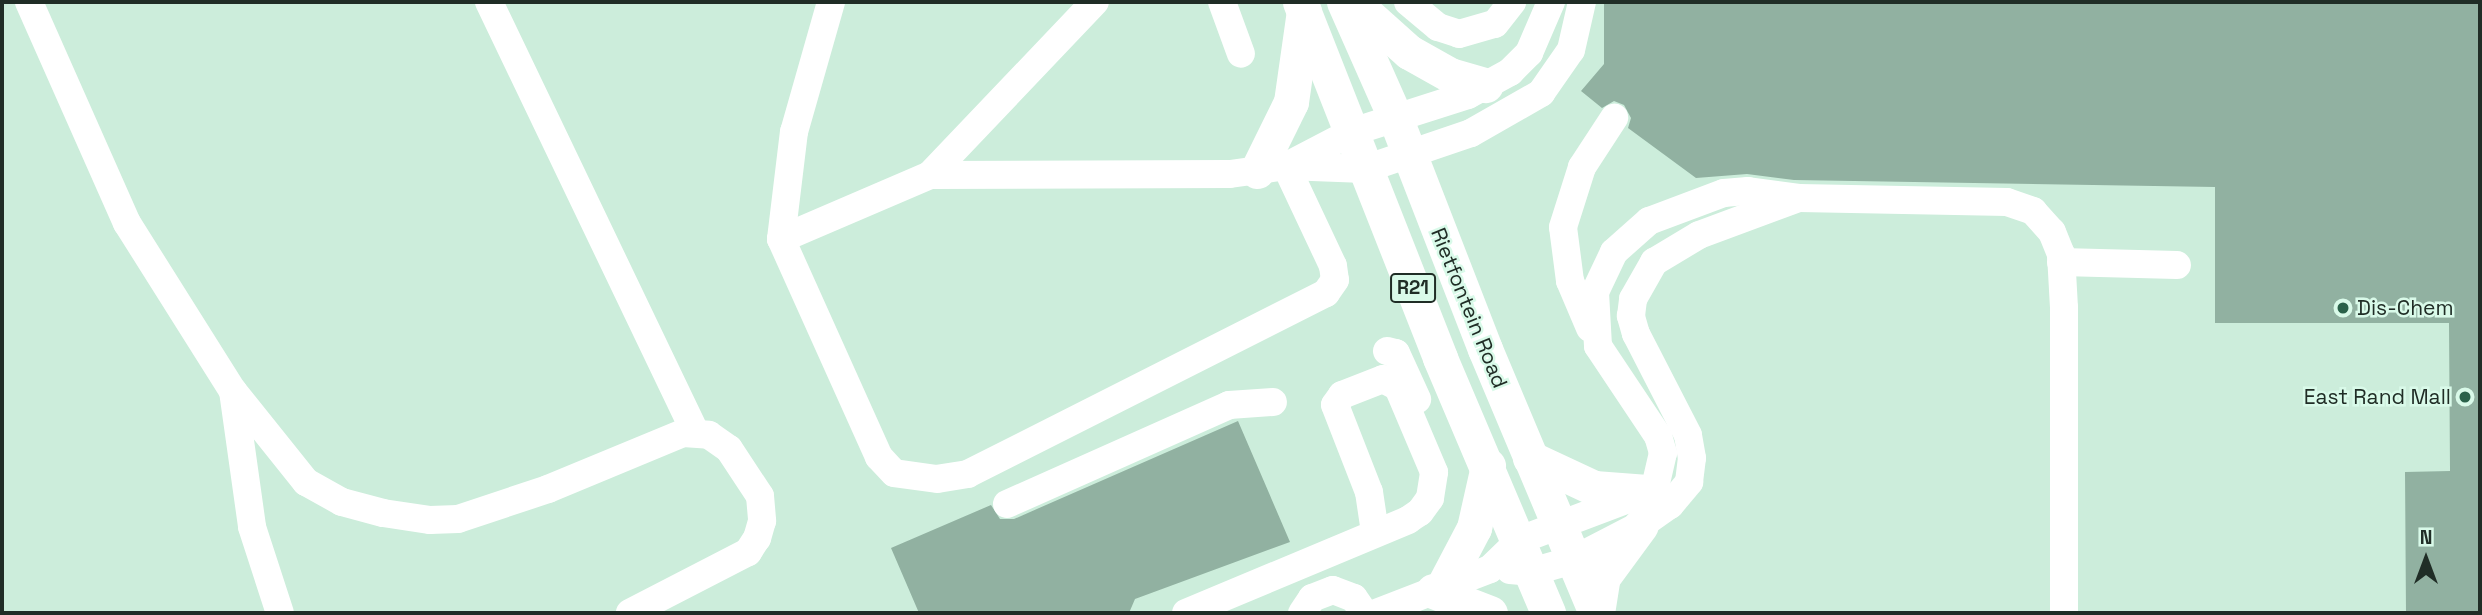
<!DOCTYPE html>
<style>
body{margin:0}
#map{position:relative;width:2482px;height:615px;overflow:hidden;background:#cceddb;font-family:"Space Grotesk",sans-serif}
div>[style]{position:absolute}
.building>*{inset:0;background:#91b1a1}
.minor>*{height:28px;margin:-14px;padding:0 14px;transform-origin:14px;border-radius:14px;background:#fff}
.major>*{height:35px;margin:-17.5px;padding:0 17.5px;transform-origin:17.5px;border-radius:17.5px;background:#fff}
.dots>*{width:19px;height:19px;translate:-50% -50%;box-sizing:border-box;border:4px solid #d9fae9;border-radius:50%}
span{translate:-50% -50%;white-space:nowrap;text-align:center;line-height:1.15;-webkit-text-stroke:5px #d9fae9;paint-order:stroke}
.shield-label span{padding:2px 5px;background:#d9fae9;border:2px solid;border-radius:5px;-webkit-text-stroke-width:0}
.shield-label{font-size:19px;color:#202d26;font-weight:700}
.street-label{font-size:21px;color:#202d26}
.poi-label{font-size:21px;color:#202d26}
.left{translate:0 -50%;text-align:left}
.right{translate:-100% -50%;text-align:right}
.frame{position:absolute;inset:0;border:4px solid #202d26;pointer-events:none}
.north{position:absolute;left:2391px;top:524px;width:70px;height:70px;-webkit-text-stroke:5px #d9fae9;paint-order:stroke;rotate:0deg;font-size:19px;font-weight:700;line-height:28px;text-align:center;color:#202d26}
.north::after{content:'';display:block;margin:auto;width:24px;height:32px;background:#202d26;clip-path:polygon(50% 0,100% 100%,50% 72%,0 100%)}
</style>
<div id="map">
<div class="building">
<i style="clip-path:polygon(1604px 2px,2480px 2px,2480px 613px,2406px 613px,2405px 472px,2450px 471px,2449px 323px,2215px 323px,2215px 187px,1794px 180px,1747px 174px,1696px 178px,1628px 128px,1631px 118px,1624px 105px,1614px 101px,1602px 108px,1581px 91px,1604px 64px)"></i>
<i style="clip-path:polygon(1238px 421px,1290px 542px,1135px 599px,1129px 613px,919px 613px,891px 548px,991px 505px,1000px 519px,1014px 519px)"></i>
</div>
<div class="minor">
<i style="left:29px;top:2px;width:242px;rotate:66.1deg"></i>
<i style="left:127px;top:223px;width:199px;rotate:57.8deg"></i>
<i style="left:233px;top:391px;width:117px;rotate:51.3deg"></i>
<i style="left:306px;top:482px;width:41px;rotate:29.1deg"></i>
<i style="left:342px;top:502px;width:42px;rotate:15deg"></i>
<i style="left:383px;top:513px;width:48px;rotate:8.5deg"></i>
<i style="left:430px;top:520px;width:28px;rotate:-2deg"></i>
<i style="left:458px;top:519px;width:95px;rotate:-18.4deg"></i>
<i style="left:548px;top:489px;width:146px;rotate:-22.5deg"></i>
<i style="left:683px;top:433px;width:26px;rotate:4deg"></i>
<i style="left:709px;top:435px;width:24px;rotate:35deg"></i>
<i style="left:729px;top:449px;width:56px;rotate:56.6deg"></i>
<i style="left:760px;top:496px;width:25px;rotate:85deg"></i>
<i style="left:762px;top:521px;width:18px;rotate:106deg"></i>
<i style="left:757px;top:538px;width:17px;rotate:123deg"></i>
<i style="left:748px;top:552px;width:133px;rotate:152.7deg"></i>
<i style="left:489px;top:2px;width:477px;rotate:64.4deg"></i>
<i style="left:1222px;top:2px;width:55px;rotate:69.9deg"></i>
<i style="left:1408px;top:2px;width:39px;rotate:40deg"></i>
<i style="left:1438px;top:27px;width:22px;rotate:18deg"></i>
<i style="left:1459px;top:34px;width:37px;rotate:-16deg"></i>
<i style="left:1495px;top:24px;width:28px;rotate:-52deg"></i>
<i style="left:1286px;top:166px;width:110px;rotate:64.8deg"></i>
<i style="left:1333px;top:266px;width:14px;rotate:82deg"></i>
<i style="left:1335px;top:280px;width:16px;rotate:125deg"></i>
<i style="left:1326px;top:293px;width:401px;rotate:153.2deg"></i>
<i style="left:968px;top:474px;width:31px;rotate:171deg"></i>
<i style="left:937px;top:479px;width:43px;rotate:-172.1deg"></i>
<i style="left:894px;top:473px;width:22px;rotate:-133deg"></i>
<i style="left:879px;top:457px;width:239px;rotate:-114.2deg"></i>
<i style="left:781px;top:239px;width:162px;rotate:-23.2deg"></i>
<i style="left:930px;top:175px;width:300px;rotate:-0.2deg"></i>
<i style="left:1230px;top:174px;width:57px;rotate:-8.1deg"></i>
<i style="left:1286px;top:166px;width:79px;rotate:2.2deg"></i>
<i style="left:1365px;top:169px;width:112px;rotate:-18.8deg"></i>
<i style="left:1471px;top:133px;width:81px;rotate:-29.7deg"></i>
<i style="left:1541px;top:93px;width:52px;rotate:-55.1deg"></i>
<i style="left:1571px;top:50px;width:49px;rotate:-77.1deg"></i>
<i style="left:1287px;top:166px;width:73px;rotate:-27.6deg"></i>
<i style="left:1352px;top:132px;width:122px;rotate:-17.7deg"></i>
<i style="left:1468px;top:95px;width:48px;rotate:-28.7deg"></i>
<i style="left:1510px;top:72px;width:27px;rotate:-45deg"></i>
<i style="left:1529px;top:53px;width:56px;rotate:-66.7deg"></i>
<i style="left:930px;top:175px;width:239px;rotate:-46.4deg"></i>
<i style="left:781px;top:239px;width:108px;rotate:-83.1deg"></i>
<i style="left:794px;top:132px;width:135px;rotate:-74.1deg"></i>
<i style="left:2061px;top:262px;width:116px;rotate:1.5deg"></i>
<i style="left:1590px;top:328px;width:51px;rotate:-113.1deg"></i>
<i style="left:1570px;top:281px;width:54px;rotate:-97.4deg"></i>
<i style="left:1563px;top:227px;width:63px;rotate:-72.4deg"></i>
<i style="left:1582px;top:167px;width:59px;rotate:-56.9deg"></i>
<i style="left:1387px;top:351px;width:9px;rotate:13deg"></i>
<i style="left:1396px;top:353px;width:51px;rotate:65.5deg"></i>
<i style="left:233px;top:391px;width:137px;rotate:82deg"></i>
<i style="left:252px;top:527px;width:90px;rotate:72deg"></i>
<i style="left:1007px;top:504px;width:243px;rotate:-24deg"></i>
<i style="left:1229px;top:405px;width:44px;rotate:-3.9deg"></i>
<i style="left:1510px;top:570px;width:21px;rotate:5deg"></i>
<i style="left:1531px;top:572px;width:44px;rotate:-15.9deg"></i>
<i style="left:1573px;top:560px;width:80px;rotate:-27.5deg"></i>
<i style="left:1644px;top:523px;width:32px;rotate:-35deg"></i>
<i style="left:1670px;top:505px;width:30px;rotate:-50deg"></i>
<i style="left:1689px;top:482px;width:24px;rotate:-83deg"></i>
<i style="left:1692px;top:458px;width:23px;rotate:-100deg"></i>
<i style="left:1688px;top:435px;width:114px;rotate:-117.2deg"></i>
<i style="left:1636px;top:334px;width:19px;rotate:-106deg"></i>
<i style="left:1631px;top:316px;width:17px;rotate:-83deg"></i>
<i style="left:1633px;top:299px;width:43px;rotate:-60.4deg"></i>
<i style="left:1654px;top:262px;width:52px;rotate:-31deg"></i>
<i style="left:1699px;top:235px;width:103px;rotate:-20.4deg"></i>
<i style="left:1186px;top:613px;width:241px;rotate:-22.7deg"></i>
<i style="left:1408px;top:520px;width:14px;rotate:-34deg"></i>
<i style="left:1420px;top:512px;width:17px;rotate:-54deg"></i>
<i style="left:1430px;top:498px;width:26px;rotate:-81deg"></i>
<i style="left:1434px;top:472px;width:92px;rotate:-113deg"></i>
<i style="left:1398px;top:387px;width:17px;rotate:-152deg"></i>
<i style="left:1383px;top:379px;width:44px;rotate:158.7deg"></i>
<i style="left:1342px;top:395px;width:12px;rotate:125deg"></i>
<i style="left:1335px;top:405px;width:93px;rotate:68.7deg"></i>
<i style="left:1369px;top:492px;width:40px;rotate:81.5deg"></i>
<i style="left:1302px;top:613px;width:18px;rotate:-56deg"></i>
<i style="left:1312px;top:598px;width:22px;rotate:-21deg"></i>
<i style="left:1333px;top:590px;width:22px;rotate:21deg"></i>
<i style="left:1354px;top:598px;width:18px;rotate:56deg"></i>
<i style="left:1376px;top:613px;width:122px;rotate:-21.1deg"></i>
<i style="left:1490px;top:569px;width:42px;rotate:-44deg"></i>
<i style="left:1520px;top:540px;width:136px;rotate:-20.7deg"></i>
<i style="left:1647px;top:492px;width:13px;rotate:-45deg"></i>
<i style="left:1656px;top:483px;width:31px;rotate:-77deg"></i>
<i style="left:1663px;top:453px;width:18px;rotate:-106deg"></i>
<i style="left:1658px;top:436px;width:108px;rotate:-123.7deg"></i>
<i style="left:1598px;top:346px;width:54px;rotate:-93.2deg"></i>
<i style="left:1595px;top:292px;width:44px;rotate:-64.6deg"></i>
<i style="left:1614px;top:252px;width:47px;rotate:-41.5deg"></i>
<i style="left:1649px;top:221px;width:80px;rotate:-20.5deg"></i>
<i style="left:1724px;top:193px;width:24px;rotate:-5deg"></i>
<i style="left:1748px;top:191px;width:51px;rotate:7.8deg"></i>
<i style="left:1799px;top:198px;width:208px;rotate:1.1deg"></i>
<i style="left:2007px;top:202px;width:28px;rotate:19deg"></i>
<i style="left:2033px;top:211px;width:28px;rotate:48deg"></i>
<i style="left:2052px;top:232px;width:24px;rotate:68deg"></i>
<i style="left:2061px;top:254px;width:54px;rotate:86.8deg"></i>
<i style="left:2064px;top:308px;width:305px;rotate:90deg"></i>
</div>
<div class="major">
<i style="left:1300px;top:2px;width:383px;rotate:68.5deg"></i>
<i style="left:1440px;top:358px;width:277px;rotate:67deg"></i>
<i style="left:1344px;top:2px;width:126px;rotate:66.1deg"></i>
<i style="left:1395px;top:117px;width:249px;rotate:68.8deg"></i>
<i style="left:1485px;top:349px;width:286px;rotate:67.2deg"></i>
<i style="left:1353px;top:2px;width:75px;rotate:41.8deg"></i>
<i style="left:1409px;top:52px;width:47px;rotate:29.3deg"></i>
<i style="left:1450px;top:75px;width:37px;rotate:16deg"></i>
<i style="left:1257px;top:171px;width:77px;rotate:-63.8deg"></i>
<i style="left:1291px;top:102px;width:92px;rotate:-81.9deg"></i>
<i style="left:1530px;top:458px;width:71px;rotate:25.1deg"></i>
<i style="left:1594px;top:488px;width:53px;rotate:4.3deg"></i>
<i style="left:1443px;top:587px;width:67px;rotate:-62.3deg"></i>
<i style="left:1474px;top:528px;width:64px;rotate:-77.3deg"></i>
<i style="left:1433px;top:591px;width:61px;rotate:21.1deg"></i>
<i style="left:1597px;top:613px;width:36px;rotate:-81deg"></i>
<i style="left:1603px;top:577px;width:64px;rotate:-53.8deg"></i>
</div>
<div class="dots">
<i style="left:2343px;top:308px;background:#2a624a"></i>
<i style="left:2465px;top:397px;background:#2a624a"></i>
</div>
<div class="shield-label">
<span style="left:1413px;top:288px">R21</span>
</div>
<div class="street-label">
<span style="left:1469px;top:308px;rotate:68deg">Rietfontein Road</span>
</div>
<div class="poi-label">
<span class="left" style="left:2357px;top:308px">Dis-Chem</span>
<span class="right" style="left:2451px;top:397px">East Rand Mall</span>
</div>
<div class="frame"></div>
<div class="north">N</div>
</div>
